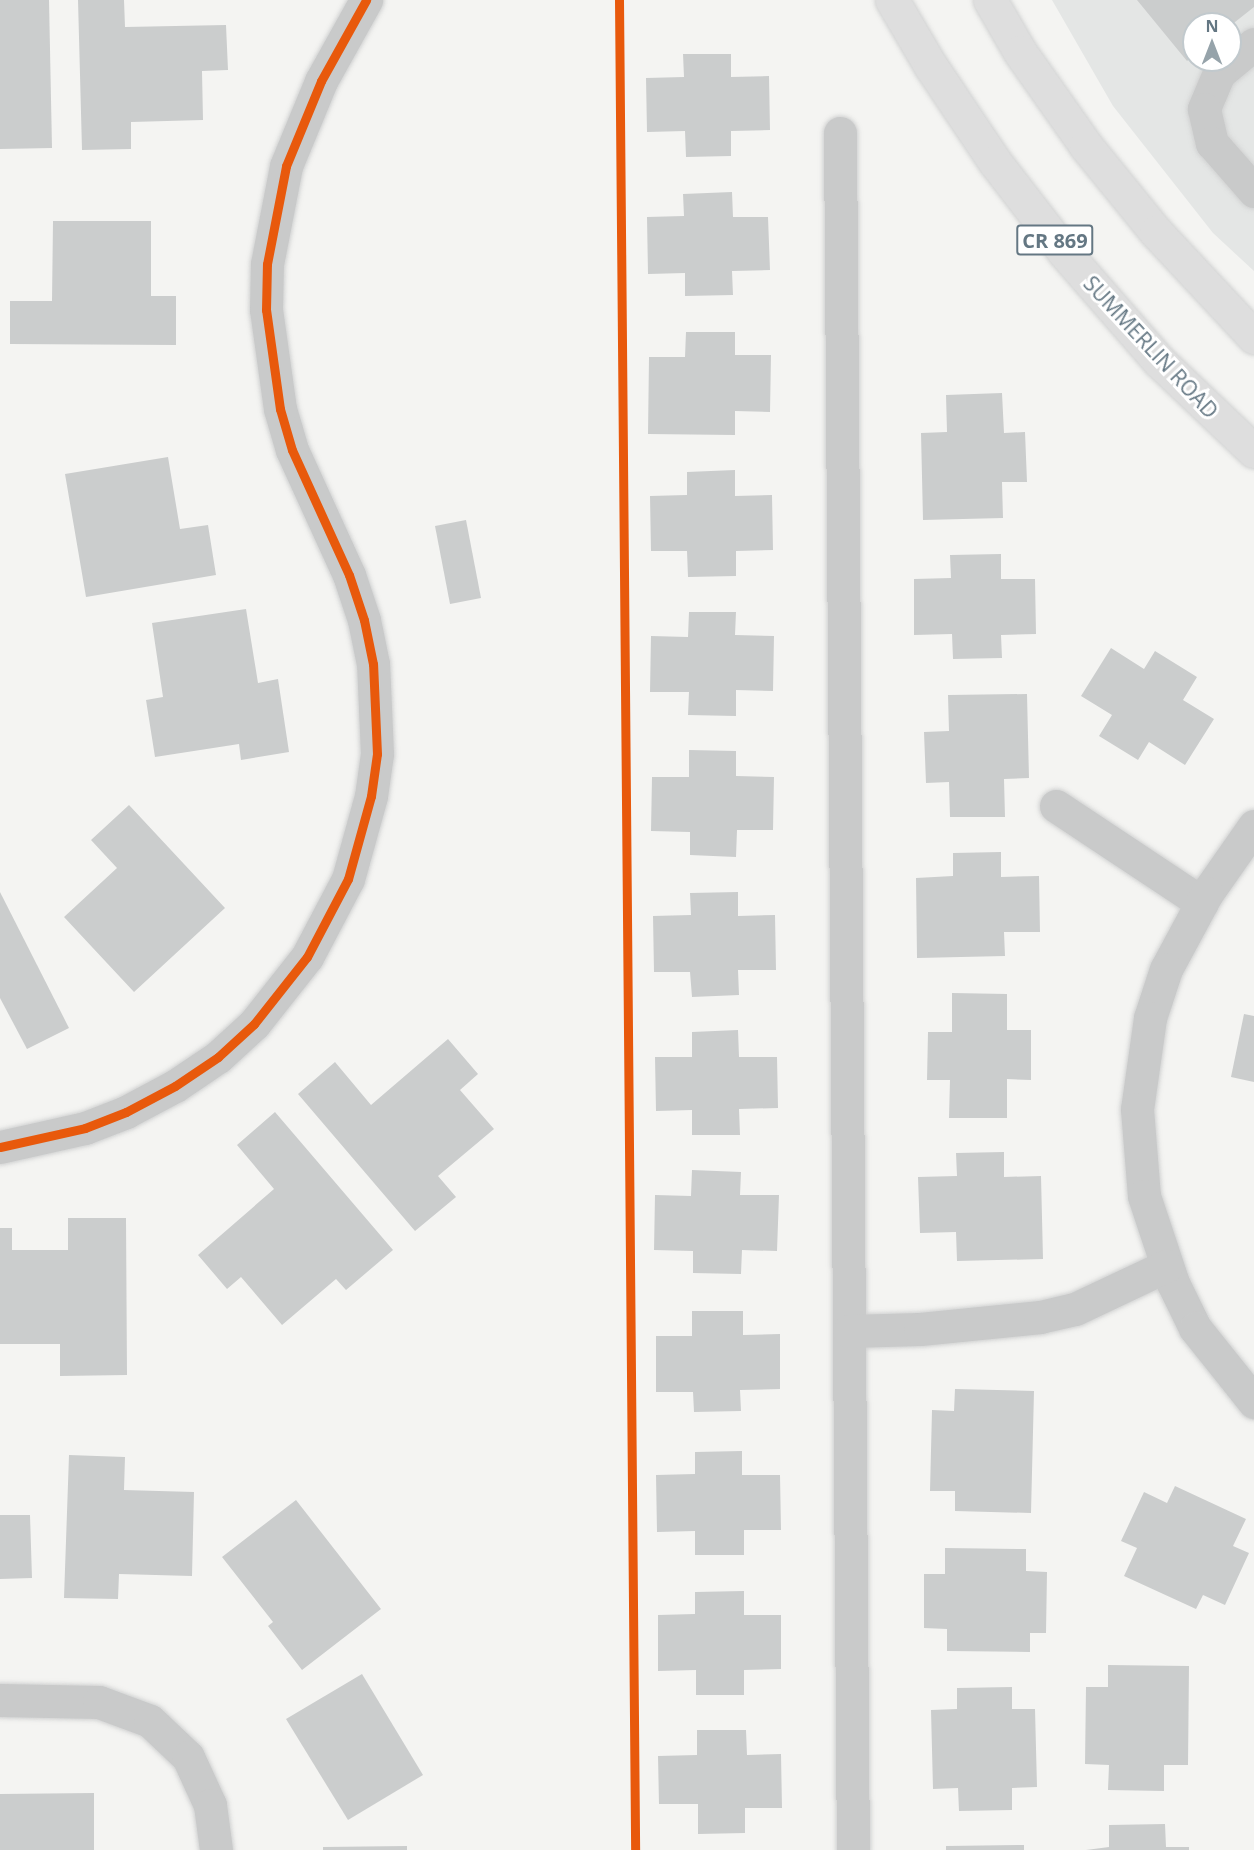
<!DOCTYPE html>
<style>
body{margin:0}
#map{position:relative;width:1254px;height:1850px;overflow:hidden;background:#f4f4f2;font-family:"Open Sans",sans-serif}
div>[style]{position:absolute}
.built>*{inset:0;background:#e4e6e5}
.building>*{inset:0;background:#cbcdcd}
.roads{filter:drop-shadow(0 0 2px #d1d2d2) drop-shadow(0 0 2px #d1d2d2)}
.minor>*{height:33px;margin:-16.5px;padding:0 16.5px;transform-origin:16.5px;border-radius:16.5px;background:#c9caca}
.major>*{height:33px;margin:-16.5px;padding:0 16.5px;transform-origin:16.5px;border-radius:16.5px;background:#dedede}
.cycleway>*{height:9px;margin:-4.5px;padding:0 4.5px;transform-origin:4.5px;border-radius:4.5px;background:#e8590c}
span{translate:-50% -50%;white-space:nowrap;text-align:center;line-height:1.15;-webkit-text-stroke:6px #fff;paint-order:stroke}
.shield-label span{padding:2px 4px;background:#fff;border:2px solid;border-radius:4px;-webkit-text-stroke-width:0}
.shield-label{font-size:20px;color:#647783;font-weight:700}
.street-label{font-size:21px;color:#647783}
.north{position:absolute;left:1182px;top:12px;width:60px;height:60px;box-sizing:border-box;background:#fff;border:2px solid #c1c9cd;border-radius:50%;rotate:0deg;font-size:16px;font-weight:700;line-height:24px;text-align:center;color:#647783}
.north::after{content:'';display:block;margin:auto;width:21px;height:27px;background:#96a3aa;clip-path:polygon(50% 0,100% 100%,50% 72%,0 100%)}
</style>
<div id="map">
<div class="built">
<i style="clip-path:polygon(evenodd,1052px 0,1254px 0,1254px 271px,1213px 233px,1113px 106px,1052px 0,1194px 24px,1230px 24px,1230px 60px,1194px 60px,1194px 24px)"></i>
</div>
<div class="building">
<i style="clip-path:polygon(0 0,49px 0,52px 148px,0 149px)"></i>
<i style="clip-path:polygon(78px 0,124px 0,125px 27px,226px 25px,228px 70px,202px 71px,203px 120px,131px 122px,131px 149px,82px 150px)"></i>
<i style="clip-path:polygon(1137px 0,1254px 0,1254px 7px,1230px 26px,1194px 24px,1194px 55px,1187px 61px)"></i>
<i style="clip-path:polygon(683px 54px,731px 54px,731px 77px,769px 76px,770px 130px,731px 131px,731px 156px,686px 157px,685px 131px,647px 132px,646px 78px,684px 77px)"></i>
<i style="clip-path:polygon(732px 192px,733px 217px,768px 217px,770px 270px,732px 271px,733px 295px,685px 296px,685px 273px,648px 274px,647px 217px,684px 216px,683px 194px)"></i>
<i style="clip-path:polygon(53px 221px,151px 221px,151px 296px,176px 296px,176px 345px,10px 344px,10px 301px,52px 301px)"></i>
<i style="clip-path:polygon(686px 332px,735px 332px,735px 355px,771px 355px,770px 412px,735px 411px,735px 435px,648px 434px,649px 357px,685px 357px)"></i>
<i style="clip-path:polygon(1002px 393px,1004px 433px,1025px 432px,1027px 482px,1002px 482px,1003px 518px,923px 520px,921px 433px,947px 432px,946px 395px)"></i>
<i style="clip-path:polygon(168px 457px,180px 529px,208px 525px,216px 575px,86px 597px,65px 474px)"></i>
<i style="clip-path:polygon(735px 470px,735px 496px,772px 495px,773px 550px,736px 551px,736px 576px,688px 577px,687px 551px,651px 551px,650px 496px,687px 495px,687px 472px)"></i>
<i style="clip-path:polygon(466px 520px,481px 598px,450px 604px,435px 526px)"></i>
<i style="clip-path:polygon(1001px 554px,1001px 579px,1035px 579px,1036px 634px,1001px 635px,1002px 658px,953px 659px,952px 634px,914px 635px,914px 579px,951px 578px,950px 555px)"></i>
<i style="clip-path:polygon(246px 609px,258px 683px,278px 679px,289px 752px,241px 760px,239px 744px,155px 757px,146px 700px,163px 697px,152px 623px)"></i>
<i style="clip-path:polygon(689px 612px,736px 612px,735px 635px,774px 636px,773px 691px,736px 690px,736px 716px,688px 715px,689px 692px,650px 692px,651px 636px,688px 637px)"></i>
<i style="clip-path:polygon(1111px 648px,1144px 669px,1155px 651px,1197px 677px,1183px 700px,1214px 719px,1185px 765px,1149px 742px,1138px 760px,1099px 736px,1112px 715px,1081px 696px)"></i>
<i style="clip-path:polygon(1027px 694px,1029px 778px,1004px 779px,1005px 817px,950px 817px,949px 782px,926px 783px,924px 732px,949px 731px,948px 695px)"></i>
<i style="clip-path:polygon(689px 750px,736px 751px,736px 776px,774px 777px,773px 830px,737px 830px,736px 857px,690px 855px,690px 832px,651px 831px,652px 777px,689px 777px)"></i>
<i style="clip-path:polygon(129px 805px,225px 908px,134px 992px,64px 917px,117px 868px,91px 840px)"></i>
<i style="clip-path:polygon(1001px 852px,1001px 877px,1039px 876px,1040px 932px,1004px 932px,1005px 956px,917px 958px,916px 878px,953px 876px,953px 853px)"></i>
<i style="clip-path:polygon(0 892px,69px 1028px,27px 1049px,0 998px)"></i>
<i style="clip-path:polygon(738px 892px,738px 916px,775px 915px,776px 970px,738px 970px,739px 995px,692px 997px,690px 972px,654px 972px,653px 916px,691px 915px,690px 893px)"></i>
<i style="clip-path:polygon(952px 993px,1007px 994px,1007px 1030px,1031px 1030px,1031px 1080px,1007px 1079px,1007px 1118px,949px 1118px,950px 1080px,927px 1080px,928px 1032px,952px 1032px)"></i>
<i style="clip-path:polygon(1244px 1014px,1254px 1016px,1254px 1082px,1231px 1077px)"></i>
<i style="clip-path:polygon(738px 1030px,739px 1057px,777px 1057px,778px 1108px,739px 1109px,740px 1135px,692px 1135px,692px 1110px,656px 1111px,655px 1057px,692px 1057px,692px 1032px)"></i>
<i style="clip-path:polygon(448px 1039px,478px 1074px,460px 1090px,494px 1129px,438px 1176px,456px 1197px,415px 1231px,298px 1094px,335px 1062px,371px 1105px)"></i>
<i style="clip-path:polygon(275px 1112px,393px 1250px,346px 1290px,336px 1279px,282px 1325px,241px 1277px,227px 1289px,198px 1255px,274px 1189px,237px 1145px)"></i>
<i style="clip-path:polygon(1004px 1152px,1004px 1177px,1041px 1176px,1043px 1259px,957px 1261px,956px 1232px,920px 1233px,918px 1177px,957px 1176px,956px 1153px)"></i>
<i style="clip-path:polygon(692px 1170px,741px 1172px,740px 1195px,779px 1195px,777px 1251px,742px 1250px,741px 1274px,693px 1273px,693px 1251px,654px 1250px,655px 1195px,691px 1196px)"></i>
<i style="clip-path:polygon(68px 1218px,126px 1218px,127px 1375px,60px 1376px,60px 1344px,0 1344px,0 1228px,12px 1228px,12px 1250px,68px 1250px)"></i>
<i style="clip-path:polygon(692px 1311px,743px 1311px,743px 1335px,780px 1334px,780px 1389px,740px 1390px,741px 1411px,694px 1412px,693px 1392px,656px 1392px,656px 1336px,692px 1336px)"></i>
<i style="clip-path:polygon(955px 1389px,1034px 1391px,1031px 1513px,955px 1511px,955px 1491px,930px 1491px,932px 1410px,954px 1411px)"></i>
<i style="clip-path:polygon(742px 1451px,742px 1475px,780px 1475px,781px 1530px,744px 1530px,744px 1555px,695px 1555px,695px 1531px,657px 1532px,656px 1475px,695px 1474px,695px 1452px)"></i>
<i style="clip-path:polygon(69px 1455px,125px 1457px,124px 1490px,194px 1492px,192px 1576px,119px 1574px,118px 1599px,64px 1598px)"></i>
<i style="clip-path:polygon(1175px 1486px,1246px 1519px,1233px 1546px,1249px 1553px,1225px 1605px,1203px 1595px,1196px 1609px,1124px 1576px,1137px 1548px,1121px 1541px,1144px 1492px,1167px 1503px)"></i>
<i style="clip-path:polygon(296px 1500px,381px 1609px,302px 1670px,268px 1626px,273px 1622px,222px 1557px)"></i>
<i style="clip-path:polygon(0 1515px,30px 1515px,32px 1578px,0 1579px)"></i>
<i style="clip-path:polygon(945px 1548px,1026px 1549px,1026px 1571px,1047px 1572px,1046px 1633px,1030px 1633px,1030px 1652px,947px 1651px,947px 1629px,924px 1628px,924px 1574px,945px 1574px)"></i>
<i style="clip-path:polygon(744px 1591px,744px 1615px,781px 1615px,781px 1669px,744px 1670px,744px 1695px,696px 1695px,696px 1670px,658px 1671px,658px 1615px,695px 1614px,695px 1592px)"></i>
<i style="clip-path:polygon(1108px 1665px,1189px 1666px,1188px 1765px,1164px 1765px,1164px 1791px,1108px 1790px,1109px 1765px,1085px 1764px,1086px 1687px,1108px 1687px)"></i>
<i style="clip-path:polygon(362px 1674px,423px 1775px,348px 1820px,286px 1719px)"></i>
<i style="clip-path:polygon(1012px 1687px,1012px 1709px,1035px 1709px,1037px 1787px,1012px 1788px,1012px 1810px,959px 1811px,958px 1788px,933px 1789px,931px 1710px,957px 1709px,957px 1688px)"></i>
<i style="clip-path:polygon(697px 1730px,746px 1730px,747px 1755px,781px 1754px,782px 1808px,745px 1808px,745px 1833px,698px 1834px,698px 1804px,659px 1804px,658px 1756px,697px 1755px)"></i>
<i style="clip-path:polygon(94px 1793px,94px 1850px,0 1850px,0 1794px)"></i>
<i style="clip-path:polygon(1165px 1824px,1166px 1847px,1189px 1847px,1189px 1850px,1086px 1850px,1109px 1847px,1109px 1825px)"></i>
<i style="clip-path:polygon(1024px 1845px,1024px 1850px,946px 1850px,946px 1846px)"></i>
<i style="clip-path:polygon(407px 1846px,407px 1850px,323px 1850px,323px 1847px)"></i>
</div>
<div class="roads">
<div class="minor">
<i style="left:1254px;top:44px;width:45px;rotate:140.4deg"></i>
<i style="left:1219px;top:73px;width:39px;rotate:113deg"></i>
<i style="left:1204px;top:109px;width:35px;rotate:77deg"></i>
<i style="left:1212px;top:143px;width:64px;rotate:48.8deg"></i>
<i style="left:840px;top:133px;width:1717px;rotate:89.57deg"></i>
<i style="left:1056px;top:806px;width:175px;rotate:33.6deg"></i>
<i style="left:1254px;top:826px;width:82px;rotate:125deg"></i>
<i style="left:1207px;top:893px;width:86px;rotate:118.3deg"></i>
<i style="left:1166px;top:969px;width:52px;rotate:108.1deg"></i>
<i style="left:1150px;top:1018px;width:92px;rotate:98.1deg"></i>
<i style="left:1137px;top:1109px;width:87px;rotate:85.4deg"></i>
<i style="left:1144px;top:1196px;width:92px;rotate:71.6deg"></i>
<i style="left:1173px;top:1283px;width:50px;rotate:63.9deg"></i>
<i style="left:1195px;top:1328px;width:95px;rotate:51.4deg"></i>
<i style="left:0;top:1147px;width:87px;rotate:-12.6deg"></i>
<i style="left:85px;top:1128px;width:44px;rotate:-21.3deg"></i>
<i style="left:126px;top:1112px;width:55px;rotate:-28deg"></i>
<i style="left:175px;top:1086px;width:52px;rotate:-34deg"></i>
<i style="left:218px;top:1057px;width:49px;rotate:-42.5deg"></i>
<i style="left:254px;top:1024px;width:85px;rotate:-51.7deg"></i>
<i style="left:307px;top:957px;width:88px;rotate:-62.3deg"></i>
<i style="left:348px;top:879px;width:86px;rotate:-74.5deg"></i>
<i style="left:371px;top:796px;width:42px;rotate:-81.9deg"></i>
<i style="left:377px;top:754px;width:90px;rotate:-92.5deg"></i>
<i style="left:373px;top:664px;width:45px;rotate:-101.6deg"></i>
<i style="left:364px;top:620px;width:47px;rotate:-108.4deg"></i>
<i style="left:349px;top:575px;width:137px;rotate:-114.5deg"></i>
<i style="left:292px;top:450px;width:43px;rotate:-106.3deg"></i>
<i style="left:280px;top:409px;width:100px;rotate:-98deg"></i>
<i style="left:266px;top:310px;width:46px;rotate:-88.8deg"></i>
<i style="left:267px;top:264px;width:100px;rotate:-79deg"></i>
<i style="left:286px;top:166px;width:92px;rotate:-67.6deg"></i>
<i style="left:321px;top:81px;width:93px;rotate:-60.9deg"></i>
<i style="left:849px;top:1331px;width:71px;rotate:-1.6deg"></i>
<i style="left:920px;top:1329px;width:121px;rotate:-5.7deg"></i>
<i style="left:1040px;top:1317px;width:36px;rotate:-13deg"></i>
<i style="left:1075px;top:1309px;width:101px;rotate:-25.3deg"></i>
<i style="left:0;top:1700px;width:99px;rotate:1.2deg"></i>
<i style="left:99px;top:1702px;width:54px;rotate:20.4deg"></i>
<i style="left:150px;top:1721px;width:52px;rotate:43.5deg"></i>
<i style="left:188px;top:1757px;width:53px;rotate:65.4deg"></i>
<i style="left:210px;top:1805px;width:45px;rotate:82.4deg"></i>
</div>
<div class="major">
<i style="left:892px;top:0;width:75px;rotate:59.7deg"></i>
<i style="left:930px;top:65px;width:117px;rotate:56.2deg"></i>
<i style="left:995px;top:162px;width:115px;rotate:52.4deg"></i>
<i style="left:1065px;top:253px;width:143px;rotate:49deg"></i>
<i style="left:1159px;top:361px;width:131px;rotate:43.5deg"></i>
<i style="left:990px;top:0;width:60px;rotate:60deg"></i>
<i style="left:1020px;top:52px;width:115px;rotate:54.9deg"></i>
<i style="left:1086px;top:146px;width:111px;rotate:50.9deg"></i>
<i style="left:1156px;top:232px;width:144px;rotate:47deg"></i>
</div>
</div>
<div class="cycleway">
<i style="left:619px;top:0;width:1850px;rotate:89.5deg"></i>
<i style="left:0;top:1147px;width:87px;rotate:-12.6deg"></i>
<i style="left:85px;top:1128px;width:44px;rotate:-21.3deg"></i>
<i style="left:126px;top:1112px;width:55px;rotate:-28deg"></i>
<i style="left:175px;top:1086px;width:52px;rotate:-34deg"></i>
<i style="left:218px;top:1057px;width:49px;rotate:-42.5deg"></i>
<i style="left:254px;top:1024px;width:85px;rotate:-51.7deg"></i>
<i style="left:307px;top:957px;width:88px;rotate:-62.3deg"></i>
<i style="left:348px;top:879px;width:86px;rotate:-74.5deg"></i>
<i style="left:371px;top:796px;width:42px;rotate:-81.9deg"></i>
<i style="left:377px;top:754px;width:90px;rotate:-92.5deg"></i>
<i style="left:373px;top:664px;width:45px;rotate:-101.6deg"></i>
<i style="left:364px;top:620px;width:47px;rotate:-108.4deg"></i>
<i style="left:349px;top:575px;width:137px;rotate:-114.5deg"></i>
<i style="left:292px;top:450px;width:43px;rotate:-106.3deg"></i>
<i style="left:280px;top:409px;width:100px;rotate:-98deg"></i>
<i style="left:266px;top:310px;width:46px;rotate:-88.8deg"></i>
<i style="left:267px;top:264px;width:100px;rotate:-79deg"></i>
<i style="left:286px;top:166px;width:92px;rotate:-67.6deg"></i>
<i style="left:321px;top:81px;width:93px;rotate:-60.9deg"></i>
</div>
<div class="shield-label">
<span style="left:1055px;top:240px">CR 869</span>
</div>
<div class="street-label">
<span style="left:1151px;top:347px;rotate:47deg">SUMMERLIN ROAD</span>
</div>
<div class="north">N</div>
</div>
